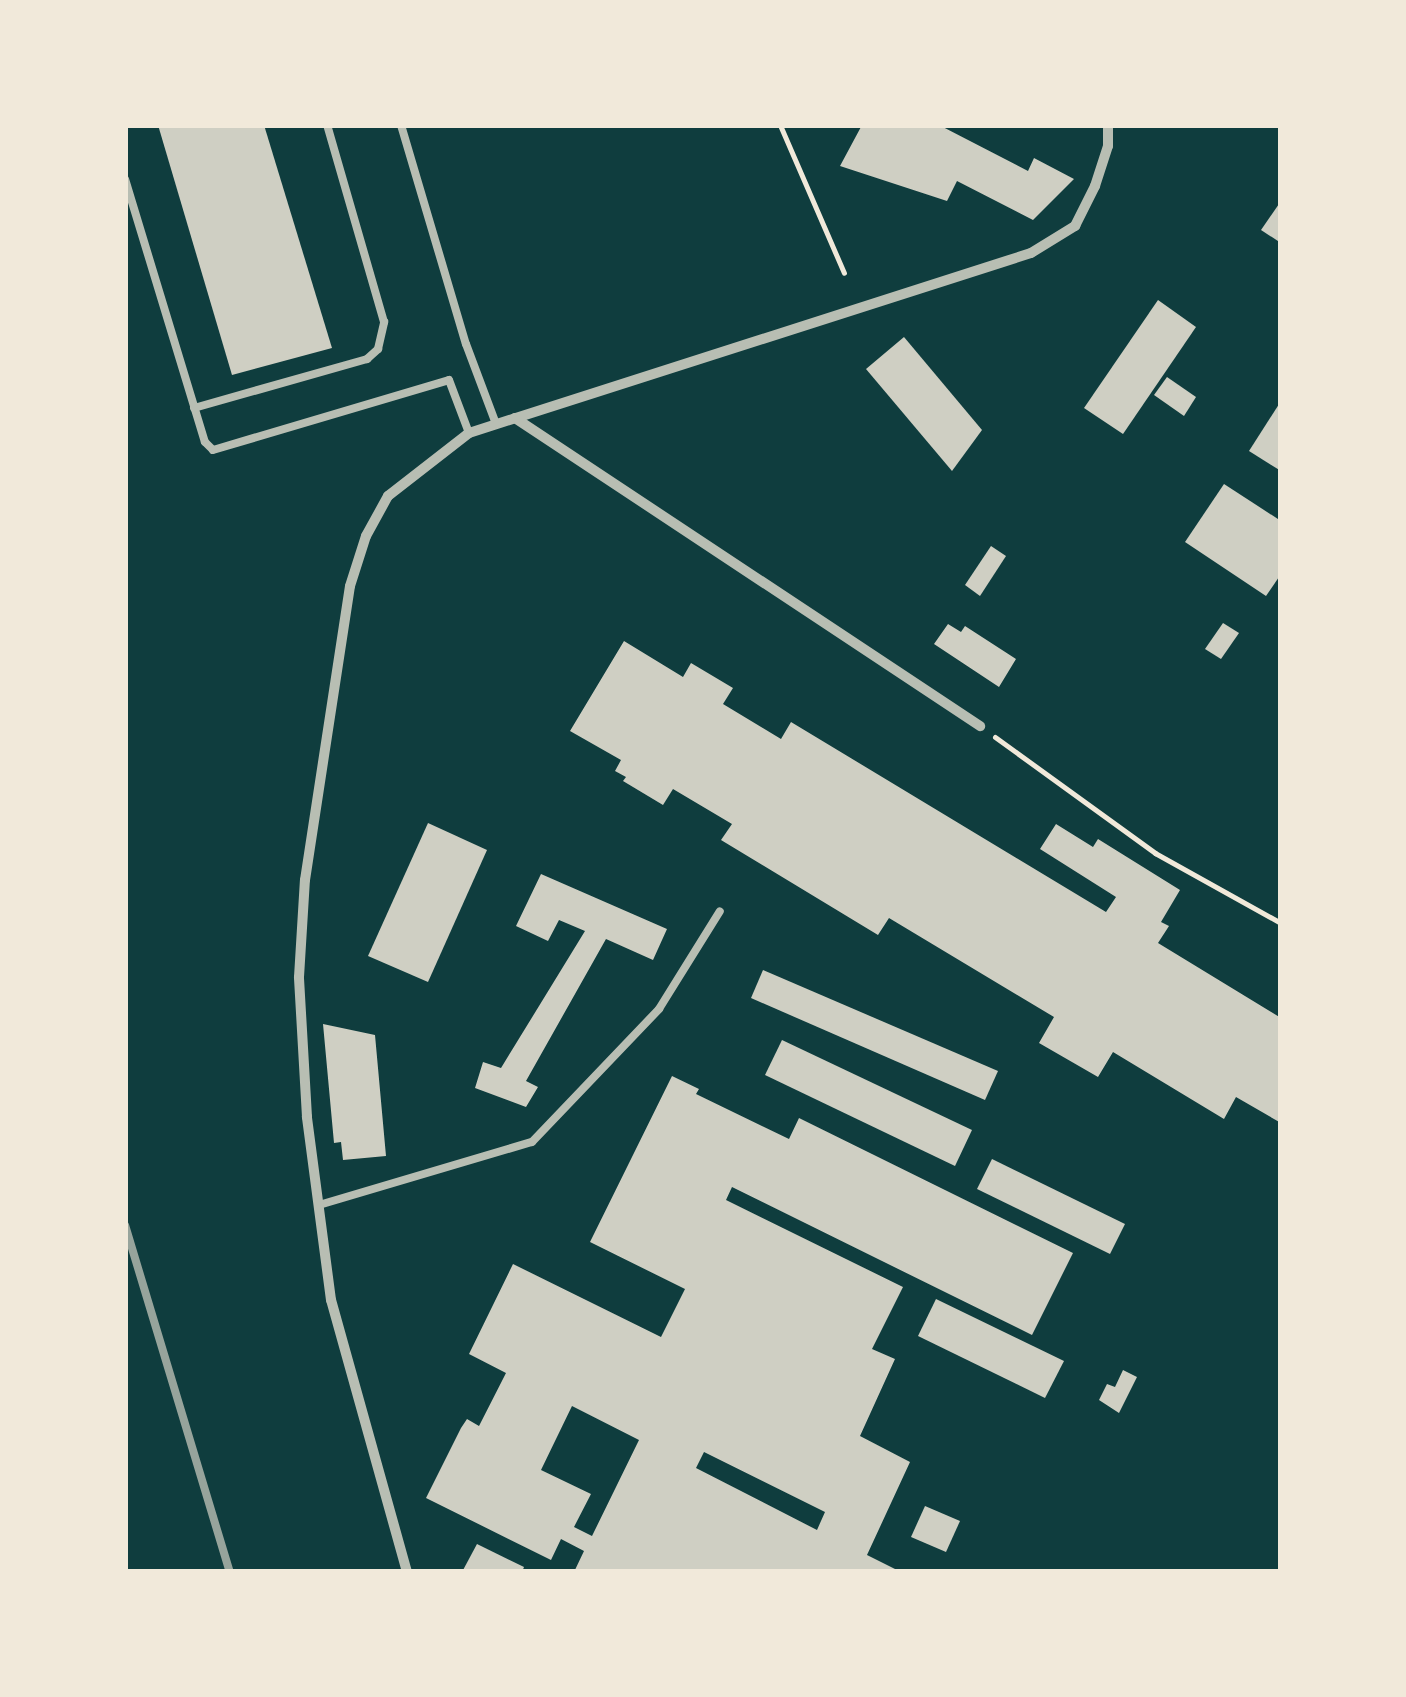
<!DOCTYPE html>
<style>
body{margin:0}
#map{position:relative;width:1406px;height:1697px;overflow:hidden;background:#0f3d3e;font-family:"Work Sans",sans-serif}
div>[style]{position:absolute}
.building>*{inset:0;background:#cfcfc3}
.path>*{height:5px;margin:-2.5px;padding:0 2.5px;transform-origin:2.5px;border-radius:2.5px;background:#f1e9da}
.service>*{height:8px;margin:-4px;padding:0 4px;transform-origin:4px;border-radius:4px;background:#b8beb3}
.minor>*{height:10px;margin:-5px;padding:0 5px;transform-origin:5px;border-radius:5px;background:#b8beb3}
.rail>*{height:8px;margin:-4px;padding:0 4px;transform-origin:4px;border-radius:4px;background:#97a49c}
span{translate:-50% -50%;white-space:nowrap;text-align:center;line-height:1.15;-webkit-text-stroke:10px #f1e9da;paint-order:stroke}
.frame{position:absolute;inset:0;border:128px solid #f1e9da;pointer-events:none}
</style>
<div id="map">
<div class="building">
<i style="clip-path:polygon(158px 125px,264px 125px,332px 348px,232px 375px)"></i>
<i style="clip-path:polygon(862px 125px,939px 125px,1028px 171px,1034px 158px,1074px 179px,1033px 220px,957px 181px,947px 201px,840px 166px)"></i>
<i style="clip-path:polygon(1281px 201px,1281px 243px,1261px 230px)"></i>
<i style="clip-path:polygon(1158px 300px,1196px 327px,1123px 434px,1084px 408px)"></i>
<i style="clip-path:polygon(904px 337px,982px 430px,952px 471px,866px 369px)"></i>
<i style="clip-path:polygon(1167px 377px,1196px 397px,1184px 416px,1154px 395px)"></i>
<i style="clip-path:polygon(1281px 401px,1281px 471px,1249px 451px)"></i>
<i style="clip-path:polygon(1224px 484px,1281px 521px,1281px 574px,1266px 596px,1185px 542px)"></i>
<i style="clip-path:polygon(991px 546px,1006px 556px,980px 596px,965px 585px)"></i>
<i style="clip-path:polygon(1223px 623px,1239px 633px,1221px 659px,1205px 649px)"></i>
<i style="clip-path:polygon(948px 624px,961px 632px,965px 626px,1016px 659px,999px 687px,934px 644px)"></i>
<i style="clip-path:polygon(624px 641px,683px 677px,691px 663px,733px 688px,723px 704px,781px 739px,791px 722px,1106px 912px,1116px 897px,1040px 849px,1056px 824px,1093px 847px,1098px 839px,1180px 890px,1161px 922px,1169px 926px,1158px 943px,1281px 1018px,1281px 1123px,1236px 1097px,1224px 1119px,1113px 1052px,1098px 1077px,1039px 1043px,1054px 1017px,889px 918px,878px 935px,721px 840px,732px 824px,673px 789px,663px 805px,623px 781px,626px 777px,615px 771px,621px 760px,570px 731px)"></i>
<i style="clip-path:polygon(428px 823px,487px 850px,428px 982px,368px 956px)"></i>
<i style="clip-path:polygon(541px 874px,667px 929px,653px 960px,606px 939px,526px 1081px,538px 1087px,526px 1107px,475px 1088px,483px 1062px,501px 1068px,585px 931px,559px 920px,548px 941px,516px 926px)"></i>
<i style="clip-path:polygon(763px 970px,998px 1071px,985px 1100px,751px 998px)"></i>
<i style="clip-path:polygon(323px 1024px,375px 1035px,386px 1156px,343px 1160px,341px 1142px,334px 1143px)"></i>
<i style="clip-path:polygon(782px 1040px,972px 1130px,955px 1166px,765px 1075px)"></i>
<i style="clip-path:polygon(evenodd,672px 1076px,699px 1089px,696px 1094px,789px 1139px,799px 1118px,1073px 1253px,1032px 1335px,732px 1187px,726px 1200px,903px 1287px,872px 1349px,895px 1359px,860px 1436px,910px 1462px,867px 1555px,901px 1572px,574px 1572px,584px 1551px,561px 1539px,551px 1560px,426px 1498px,461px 1428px,467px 1419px,479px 1426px,506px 1373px,469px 1354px,513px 1264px,661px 1337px,685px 1289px,590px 1242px,672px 1076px,572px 1406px,639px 1440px,592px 1536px,574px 1527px,591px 1494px,541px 1470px,572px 1406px,672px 1076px,704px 1452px,825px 1512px,817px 1530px,696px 1468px,704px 1452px)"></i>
<i style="clip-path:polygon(992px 1159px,1125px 1224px,1110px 1254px,977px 1189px)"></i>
<i style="clip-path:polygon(936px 1299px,1064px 1361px,1045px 1398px,918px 1336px)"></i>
<i style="clip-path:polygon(1123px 1370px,1137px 1377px,1119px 1413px,1099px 1400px,1107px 1384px,1115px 1387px)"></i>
<i style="clip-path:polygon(925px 1506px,960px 1521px,946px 1552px,911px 1537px)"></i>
<i style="clip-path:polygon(477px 1544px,524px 1567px,522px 1572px,462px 1572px)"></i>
</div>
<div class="path">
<i style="left:780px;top:125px;width:161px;rotate:66.6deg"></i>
<i style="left:995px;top:737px;width:198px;rotate:35.9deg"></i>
<i style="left:1155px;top:853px;width:144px;rotate:29.1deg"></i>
</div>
<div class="service">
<i style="left:401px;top:125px;width:228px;rotate:73.5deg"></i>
<i style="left:466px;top:344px;width:85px;rotate:69.4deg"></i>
<i style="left:125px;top:179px;width:275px;rotate:73.1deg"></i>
<i style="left:205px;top:442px;width:11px;rotate:45deg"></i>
<i style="left:213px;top:450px;width:246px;rotate:-16.5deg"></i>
<i style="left:449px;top:380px;width:57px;rotate:69.3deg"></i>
<i style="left:194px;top:408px;width:180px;rotate:-15.8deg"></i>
<i style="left:367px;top:359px;width:15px;rotate:-42deg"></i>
<i style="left:378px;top:349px;width:28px;rotate:-77deg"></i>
<i style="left:384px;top:322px;width:205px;rotate:-106.1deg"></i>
<i style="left:319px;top:1205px;width:222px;rotate:-16.5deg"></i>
<i style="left:532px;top:1142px;width:184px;rotate:-46.3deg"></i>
<i style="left:659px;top:1009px;width:115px;rotate:-58.1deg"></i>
</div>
<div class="minor">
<i style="left:515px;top:418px;width:558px;rotate:33.52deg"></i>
<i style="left:407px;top:1572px;width:282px;rotate:-105.6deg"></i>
<i style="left:331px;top:1300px;width:185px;rotate:-97.5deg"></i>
<i style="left:307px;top:1117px;width:140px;rotate:-93.3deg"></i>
<i style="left:299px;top:977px;width:97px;rotate:-86.5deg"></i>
<i style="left:305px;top:880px;width:297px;rotate:-81.3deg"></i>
<i style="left:350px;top:586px;width:52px;rotate:-72.3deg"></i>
<i style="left:366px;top:536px;width:46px;rotate:-61.2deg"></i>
<i style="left:388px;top:496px;width:103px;rotate:-37.9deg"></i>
<i style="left:469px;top:433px;width:590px;rotate:-17.76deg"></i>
<i style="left:1031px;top:253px;width:52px;rotate:-31.5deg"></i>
<i style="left:1075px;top:226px;width:45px;rotate:-63.4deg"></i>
<i style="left:1095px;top:186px;width:42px;rotate:-72deg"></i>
<i style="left:1108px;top:146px;width:21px;rotate:-90deg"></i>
</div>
<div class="rail">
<i style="left:125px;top:1225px;width:363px;rotate:73.2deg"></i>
</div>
<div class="frame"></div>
</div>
